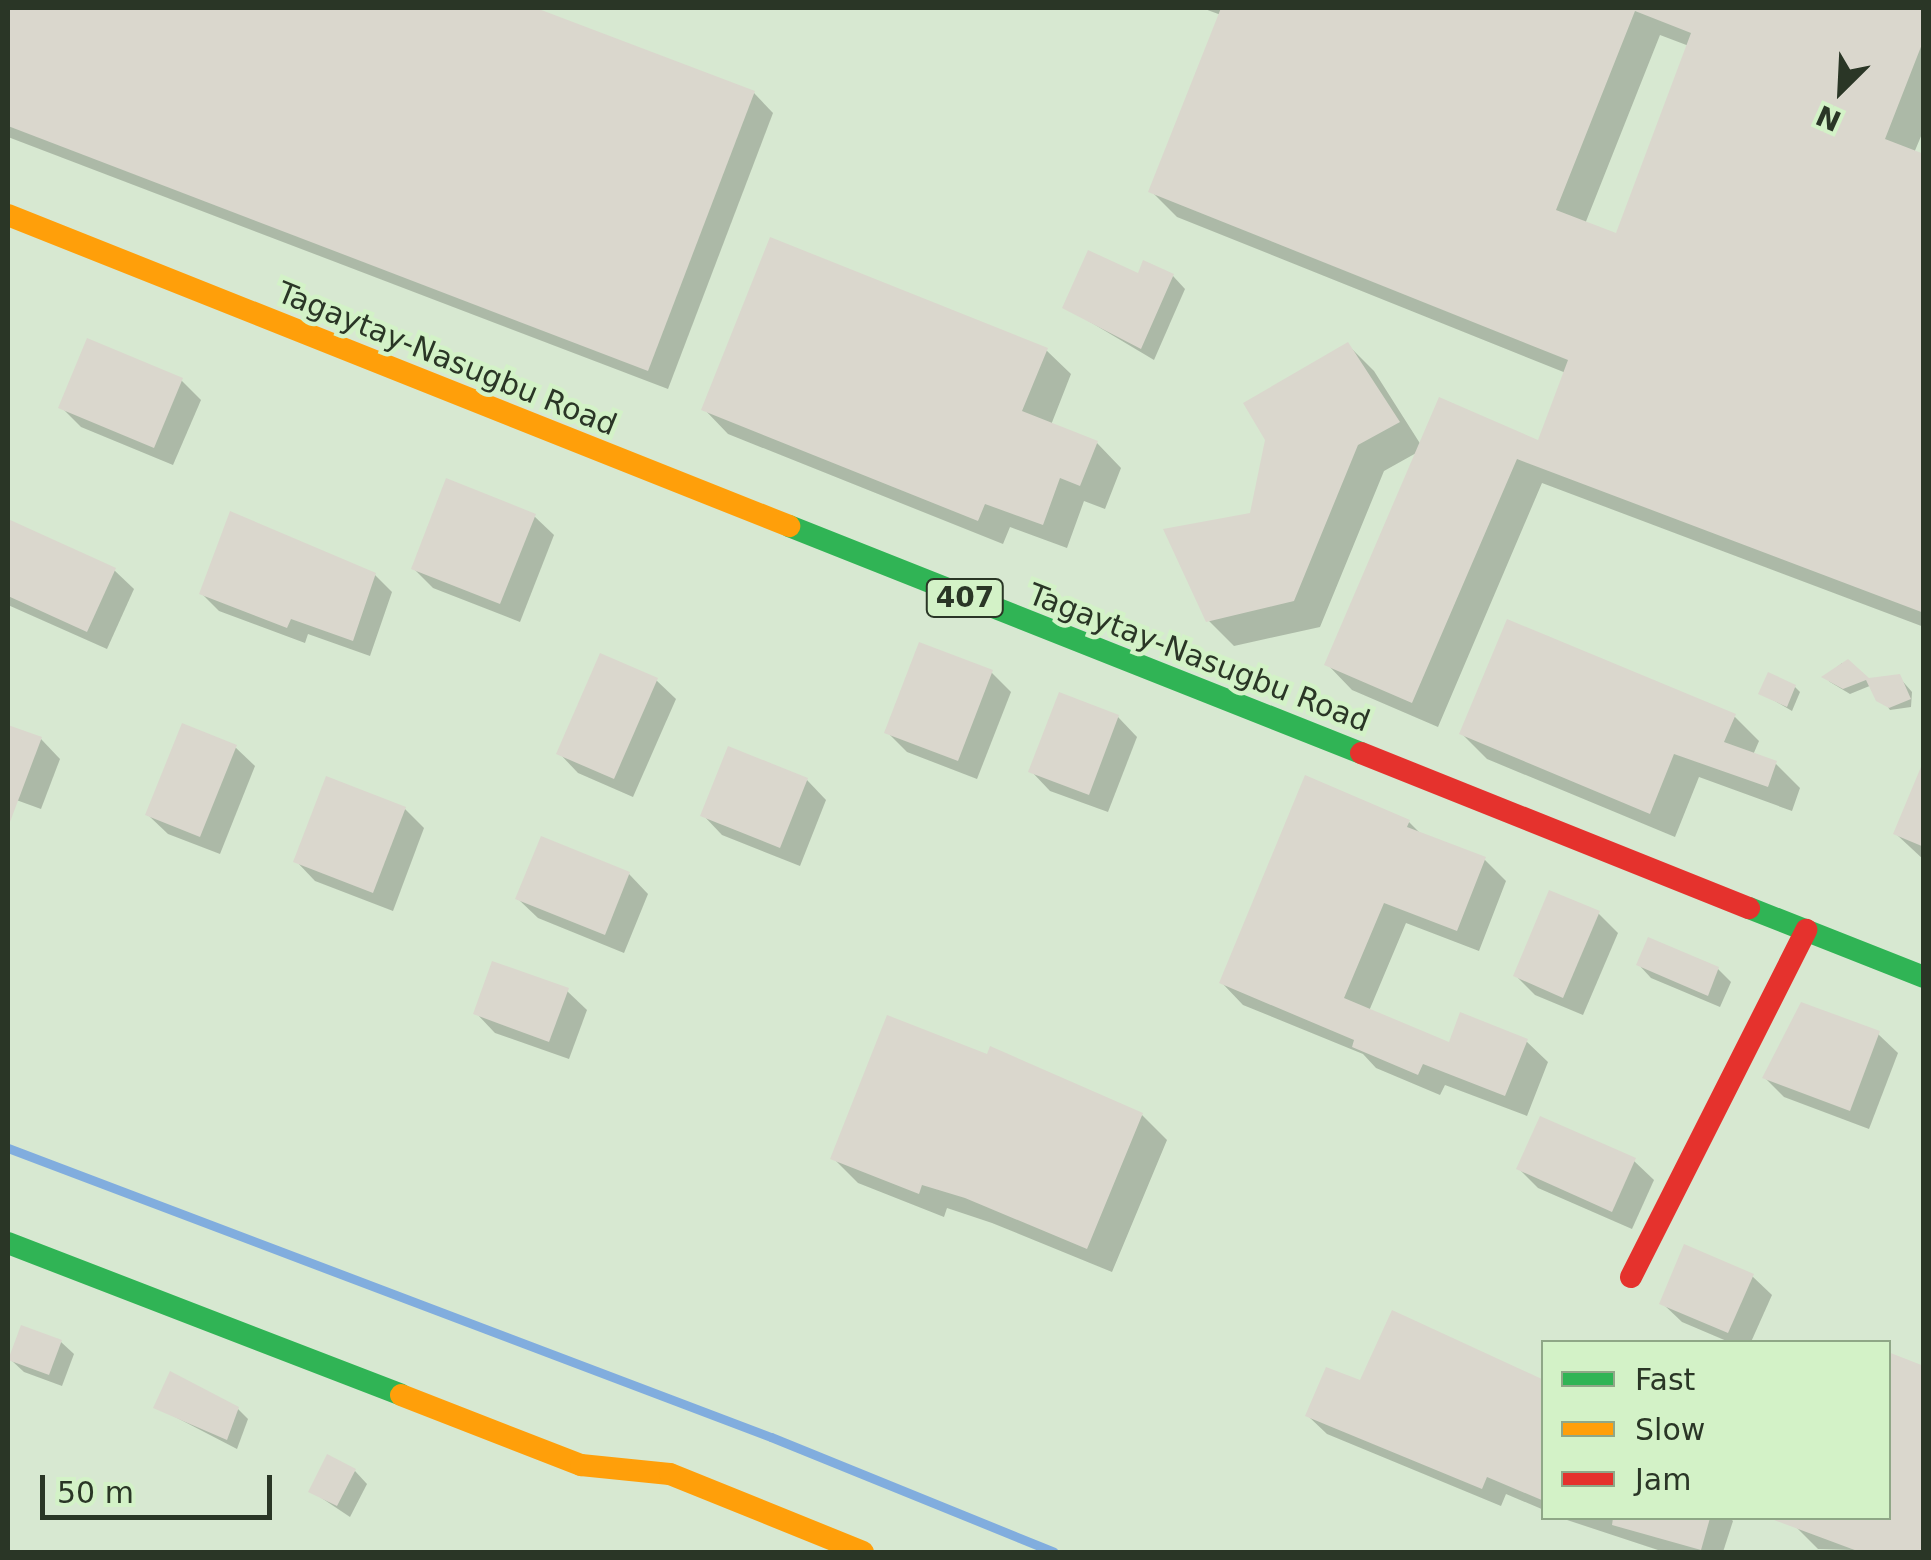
<!DOCTYPE html>
<style>
body{margin:0}
#map{position:relative;width:1931px;height:1560px;overflow:hidden;background:#d7e8d1;font-family:"DejaVu Sans",sans-serif}
div>[style]{position:absolute}
.shadow>*{inset:0;background:#0003}
.stream>*{height:9px;margin:-4.5px;padding:0 4.5px;transform-origin:4.5px;border-radius:4.5px;background:#81adde}
.building>*{inset:0;background:#dad7cd}
.fast>*{height:22px;margin:-11px;padding:0 11px;transform-origin:11px;border-radius:11px;background:#30b455}
.slow>*{height:22px;margin:-11px;padding:0 11px;transform-origin:11px;border-radius:11px;background:#ff9f0a}
.jam>*{height:22px;margin:-11px;padding:0 11px;transform-origin:11px;border-radius:11px;background:#e5322d}
span{translate:-50% -50%;white-space:nowrap;text-align:center;line-height:1.15;-webkit-text-stroke:9px #d3f2c7;paint-order:stroke}
.shield-label span{padding:2px 8px;background:#d3f2c7;border:2px solid;border-radius:8px;-webkit-text-stroke-width:0}
.shield-label{font-size:28px;color:#2a3626;font-weight:700}
.street-label{font-size:30px;color:#2a3626}
.frame{position:absolute;inset:0;border:10px solid #2a3626;pointer-events:none}
.legend{position:absolute;left:1541px;top:1340px;width:350px;height:180px;box-sizing:border-box;background:#d3f2c7;border:2px solid #8fa787;margin:0;padding:12px 18px;list-style:none;font-size:30px;color:#2a3626}
.legend li{display:flex;align-items:center;gap:20px;height:50px}
.legend b{width:50px;border:2px solid #8fa787}
.north{position:absolute;left:1791px;top:40px;width:100px;height:100px;-webkit-text-stroke:8px #d3f2c7;paint-order:stroke;rotate:204deg;font-size:28px;font-weight:700;line-height:40px;text-align:center;color:#2a3626}
.north::after{content:'';display:block;margin:auto;width:35px;height:45px;background:#2a3626;clip-path:polygon(50% 0,100% 100%,50% 72%,0 100%)}
.scale{position:absolute;left:40px;top:1475px;width:232px;height:45px;box-sizing:border-box;border:5px solid #2a3626;border-top:0;padding-left:12px;font-size:30px;line-height:35px;white-space:nowrap;color:#2a3626;-webkit-text-stroke:8px #d3f2c7;paint-order:stroke}
</style>
<div id="map">
<div class="shadow">
<i style="clip-path:polygon(8px 8px,529px 8px,754px 93px,773px 113px,668px 389px,8px 137px)"></i>
<i style="clip-path:polygon(evenodd,1202px 8px,1924px 8px,1924px 129px,1914px 153px,1924px 156px,1924px 627px,1542px 483px,1438px 727px,1352px 690px,1327px 664px,1418px 452px,1384px 471px,1320px 627px,1234px 646px,1208px 620px,1252px 515px,1348px 345px,1374px 371px,1421px 445px,1539px 443px,1566px 373px,1177px 217px,1151px 191px,1221px 15px,1202px 8px,1660px 35px,1689px 46px,1617px 236px,1585px 224px,1660px 35px)"></i>
<i style="clip-path:polygon(1139px 276px,1173px 276px,1185px 289px,1154px 360px,1065px 307px)"></i>
<i style="clip-path:polygon(1046px 350px,1071px 374px,1051px 425px,1097px 443px,1121px 468px,1105px 509px,1084px 501px,1067px 548px,1010px 527px,1003px 544px,728px 434px,704px 409px)"></i>
<i style="clip-path:polygon(181px 380px,201px 400px,173px 465px,81px 427px,61px 407px)"></i>
<i style="clip-path:polygon(534px 516px,554px 535px,520px 622px,433px 588px,414px 569px)"></i>
<i style="clip-path:polygon(9px 523px,114px 570px,134px 589px,107px 649px,8px 605px)"></i>
<i style="clip-path:polygon(375px 575px,392px 592px,370px 656px,308px 634px,305px 643px,219px 611px,202px 594px)"></i>
<i style="clip-path:polygon(1842px 663px,1869px 681px,1899px 677px,1912px 692px,1911px 707px,1890px 710px,1872px 685px,1850px 694px,1830px 682px,1825px 677px)"></i>
<i style="clip-path:polygon(991px 672px,1011px 692px,977px 779px,907px 752px,887px 732px)"></i>
<i style="clip-path:polygon(656px 680px,676px 699px,633px 797px,578px 773px,559px 753px)"></i>
<i style="clip-path:polygon(1795px 687px,1800px 692px,1792px 711px,1761px 693px)"></i>
<i style="clip-path:polygon(1118px 717px,1137px 737px,1108px 812px,1050px 791px,1031px 771px)"></i>
<i style="clip-path:polygon(1735px 717px,1759px 741px,1753px 755px,1776px 764px,1800px 788px,1792px 811px,1699px 777px,1675px 837px,1487px 759px,1462px 734px)"></i>
<i style="clip-path:polygon(8px 727px,41px 739px,60px 759px,41px 809px,8px 797px)"></i>
<i style="clip-path:polygon(235px 747px,255px 766px,220px 854px,168px 834px,148px 815px)"></i>
<i style="clip-path:polygon(1924px 769px,1924px 860px,1896px 834px)"></i>
<i style="clip-path:polygon(807px 780px,826px 800px,800px 866px,722px 835px,703px 815px)"></i>
<i style="clip-path:polygon(405px 809px,424px 828px,393px 911px,315px 881px,296px 861px)"></i>
<i style="clip-path:polygon(1409px 822px,1423px 836px,1484px 859px,1506px 881px,1479px 951px,1406px 923px,1369px 1011px,1450px 1045px,1526px 1041px,1548px 1062px,1527px 1116px,1445px 1085px,1440px 1095px,1376px 1068px,1363px 1054px,1243px 1005px,1222px 983px)"></i>
<i style="clip-path:polygon(629px 874px,648px 894px,624px 953px,538px 918px,518px 899px)"></i>
<i style="clip-path:polygon(1598px 913px,1618px 933px,1583px 1015px,1535px 995px,1516px 976px)"></i>
<i style="clip-path:polygon(1639px 965px,1718px 969px,1731px 982px,1720px 1007px,1651px 978px)"></i>
<i style="clip-path:polygon(567px 991px,587px 1010px,569px 1059px,495px 1033px,476px 1013px)"></i>
<i style="clip-path:polygon(1878px 1034px,1898px 1053px,1869px 1129px,1784px 1097px,1765px 1078px)"></i>
<i style="clip-path:polygon(1142px 1115px,1167px 1140px,1112px 1272px,992px 1223px,947px 1208px,944px 1217px,858px 1183px,833px 1158px)"></i>
<i style="clip-path:polygon(1634px 1161px,1654px 1180px,1632px 1229px,1538px 1188px,1519px 1169px)"></i>
<i style="clip-path:polygon(1752px 1276px,1772px 1295px,1751px 1342px,1729px 1342px,1682px 1322px,1662px 1303px)"></i>
<i style="clip-path:polygon(61px 1342px,74px 1354px,62px 1386px,24px 1372px,11px 1360px)"></i>
<i style="clip-path:polygon(1924px 1368px,1924px 1552px,1818px 1549px,1795px 1526px,1798px 1518px,1888px 1518px)"></i>
<i style="clip-path:polygon(1544px 1382px,1544px 1510px,1506px 1494px,1501px 1506px,1327px 1434px,1308px 1416px,1361px 1384px)"></i>
<i style="clip-path:polygon(156px 1407px,238px 1409px,248px 1419px,237px 1449px)"></i>
<i style="clip-path:polygon(355px 1471px,367px 1484px,350px 1517px,311px 1491px)"></i>
<i style="clip-path:polygon(1561px 1518px,1730px 1518px,1733px 1521px,1723px 1552px,1664px 1552px)"></i>
</div>
<div class="stream">
<i style="left:8px;top:1148px;width:816px;rotate:20.75deg"></i>
<i style="left:771px;top:1437px;width:305px;rotate:22.1deg"></i>
</div>
<div class="building">
<i style="clip-path:polygon(8px 8px,536px 8px,755px 91px,648px 371px,8px 126px)"></i>
<i style="clip-path:polygon(evenodd,1221px 8px,1924px 8px,1924px 39px,1885px 139px,1924px 154px,1924px 613px,1517px 459px,1412px 703px,1324px 665px,1439px 397px,1538px 440px,1568px 360px,1148px 192px,1221px 8px,1635px 11px,1691px 33px,1616px 233px,1556px 210px,1635px 11px)"></i>
<i style="clip-path:polygon(770px 237px,1048px 348px,1022px 411px,1098px 441px,1080px 486px,1060px 478px,1043px 525px,985px 504px,978px 521px,701px 410px)"></i>
<i style="clip-path:polygon(1088px 250px,1138px 273px,1143px 260px,1174px 274px,1141px 349px,1062px 308px)"></i>
<i style="clip-path:polygon(87px 338px,183px 378px,154px 448px,58px 408px)"></i>
<i style="clip-path:polygon(1348px 342px,1400px 422px,1358px 445px,1294px 601px,1206px 622px,1163px 529px,1250px 513px,1265px 440px,1243px 403px)"></i>
<i style="clip-path:polygon(446px 478px,536px 514px,500px 604px,411px 569px)"></i>
<i style="clip-path:polygon(230px 511px,376px 573px,353px 641px,291px 619px,287px 628px,199px 594px)"></i>
<i style="clip-path:polygon(8px 519px,116px 568px,87px 632px,8px 596px)"></i>
<i style="clip-path:polygon(1507px 619px,1736px 714px,1724px 742px,1777px 761px,1768px 787px,1674px 754px,1650px 814px,1459px 734px)"></i>
<i style="clip-path:polygon(919px 642px,993px 670px,958px 761px,884px 733px)"></i>
<i style="clip-path:polygon(600px 653px,658px 678px,614px 779px,556px 754px)"></i>
<i style="clip-path:polygon(1848px 659px,1869px 678px,1900px 674px,1911px 699px,1889px 708px,1876px 701px,1866px 680px,1843px 689px,1821px 677px)"></i>
<i style="clip-path:polygon(1768px 672px,1796px 685px,1787px 707px,1758px 694px)"></i>
<i style="clip-path:polygon(1059px 692px,1119px 715px,1089px 795px,1028px 772px)"></i>
<i style="clip-path:polygon(182px 723px,237px 745px,200px 837px,145px 815px)"></i>
<i style="clip-path:polygon(8px 725px,42px 737px,10px 822px,8px 822px)"></i>
<i style="clip-path:polygon(728px 746px,808px 778px,780px 848px,700px 816px)"></i>
<i style="clip-path:polygon(1923px 762px,1924px 762px,1924px 847px,1893px 834px)"></i>
<i style="clip-path:polygon(1305px 775px,1410px 820px,1407px 827px,1486px 857px,1457px 931px,1384px 903px,1344px 998px,1449px 1042px,1460px 1012px,1528px 1039px,1505px 1096px,1423px 1064px,1418px 1075px,1352px 1047px,1354px 1040px,1219px 983px)"></i>
<i style="clip-path:polygon(326px 776px,406px 807px,373px 893px,293px 862px)"></i>
<i style="clip-path:polygon(541px 836px,630px 872px,605px 935px,515px 899px)"></i>
<i style="clip-path:polygon(1549px 890px,1600px 911px,1563px 998px,1513px 976px)"></i>
<i style="clip-path:polygon(1648px 937px,1719px 967px,1708px 996px,1636px 965px)"></i>
<i style="clip-path:polygon(492px 961px,569px 988px,549px 1042px,473px 1014px)"></i>
<i style="clip-path:polygon(1801px 1002px,1880px 1031px,1850px 1111px,1762px 1078px)"></i>
<i style="clip-path:polygon(887px 1015px,987px 1054px,990px 1046px,1143px 1113px,1087px 1249px,965px 1198px,922px 1185px,919px 1194px,830px 1159px)"></i>
<i style="clip-path:polygon(1540px 1116px,1636px 1158px,1612px 1212px,1516px 1169px)"></i>
<i style="clip-path:polygon(1684px 1244px,1754px 1274px,1728px 1333px,1659px 1304px)"></i>
<i style="clip-path:polygon(1392px 1310px,1544px 1380px,1544px 1501px,1487px 1477px,1482px 1489px,1305px 1416px,1326px 1367px,1360px 1380px)"></i>
<i style="clip-path:polygon(21px 1325px,62px 1340px,49px 1375px,8px 1360px)"></i>
<i style="clip-path:polygon(1888px 1352px,1924px 1366px,1924px 1552px,1860px 1552px,1774px 1520px,1888px 1518px)"></i>
<i style="clip-path:polygon(170px 1371px,239px 1407px,227px 1440px,153px 1408px)"></i>
<i style="clip-path:polygon(327px 1454px,356px 1469px,337px 1506px,308px 1492px)"></i>
<i style="clip-path:polygon(1613px 1518px,1710px 1518px,1701px 1550px,1612px 1525px)"></i>
</div>
<div class="fast">
<i style="left:789px;top:526px;width:615px;rotate:21.65deg"></i>
<i style="left:1749px;top:908px;width:188px;rotate:21.5deg"></i>
<i style="left:8px;top:1243px;width:421px;rotate:21.1deg"></i>
</div>
<div class="slow">
<i style="left:8px;top:215px;width:841px;rotate:21.71deg"></i>
<i style="left:401px;top:1395px;width:193px;rotate:21.3deg"></i>
<i style="left:581px;top:1465px;width:89px;rotate:5.8deg"></i>
<i style="left:670px;top:1474px;width:208px;rotate:22deg"></i>
</div>
<div class="jam">
<i style="left:1361px;top:753px;width:418px;rotate:21.8deg"></i>
<i style="left:1631px;top:1277px;width:389px;rotate:-63.2deg"></i>
</div>
<div class="shield-label">
<span style="left:965px;top:598px">407</span>
</div>
<div class="street-label">
<span style="left:447px;top:359px;rotate:22deg">Tagaytay-Nasugbu Road</span>
<span style="left:1199px;top:658px;rotate:21deg">Tagaytay-Nasugbu Road</span>
</div>
<div class="frame"></div>
<ul class="legend">
<li><b style="height:12px;background:#30b455"></b>Fast</li>
<li><b style="height:12px;background:#ff9f0a"></b>Slow</li>
<li><b style="height:12px;background:#e5322d"></b>Jam</li>
</ul>
<div class="north">N</div>
<div class="scale">50 m</div>
</div>
